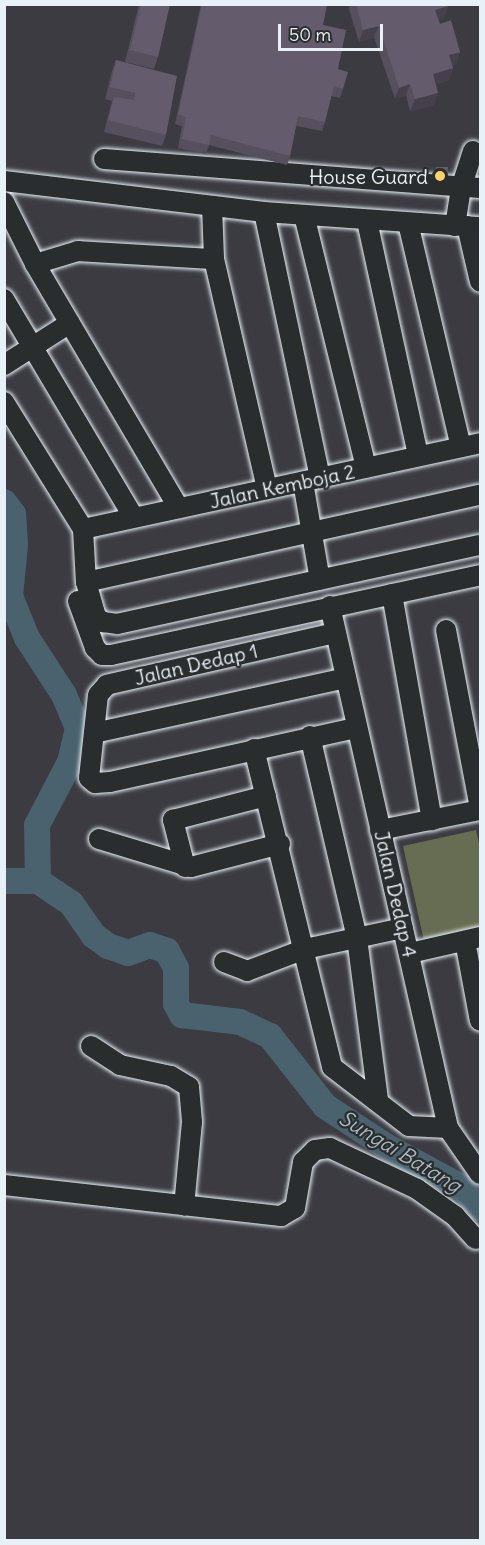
<!DOCTYPE html>
<style>
body{margin:0}
#map{position:relative;width:485px;height:1545px;overflow:hidden;background:#3b3b41;font-family:Delius,sans-serif}
div>[style]{position:absolute}
.green>*{inset:0;background:#676d52}
.river>*{height:26px;margin:-13px;padding:0 13px;transform-origin:13px;border-radius:13px;background:#4a616e}
.roads{filter:drop-shadow(0 0 2px #e8f1f8) drop-shadow(0 0 2px #e8f1f8)}
.minor>*{height:20px;margin:-10px;padding:0 10px;transform-origin:10px;border-radius:10px;background:#2a2d2e}
.wall>*{inset:0;background:#564f5d}
.shaded-wall>*{inset:0;background:#46404c}
.building>*{inset:0;background:#645c6c}
.dots>*{width:16px;height:16px;translate:-50% -50%;box-sizing:border-box;border:3px solid #2a2d2e;border-radius:50%}
span{translate:-50% -50%;white-space:nowrap;text-align:center;line-height:1.15;-webkit-text-stroke:4.5px #2a2d2e;paint-order:stroke}
.poi-label{font-size:20px;color:#e8f1f8}
.right{translate:-100% -50%;text-align:right}
.street-label{font-size:20px;color:#e8f1f8}
.water-label{font-size:21px;color:#a9b7c1;font-style:italic}
.frame{position:absolute;inset:0;border:6px solid #e8f1f8;pointer-events:none}
.scale{position:absolute;left:278px;top:24px;width:105px;height:27px;box-sizing:border-box;border:3px solid #e8f1f8;border-top:0;padding-left:8px;font-size:18px;line-height:21px;white-space:nowrap;color:#e8f1f8;-webkit-text-stroke:4px #2a2d2e;paint-order:stroke}
</style>
<div id="map">
<div class="green">
<i style="clip-path:polygon(476px 830px,480px 848px,480px 928px,424px 941px,403px 846px)"></i>
</div>
<div class="river">
<i style="left:4px;top:502px;width:15px;rotate:53deg"></i>
<i style="left:13px;top:514px;width:31px;rotate:86deg"></i>
<i style="left:15px;top:545px;width:51px;rotate:95.6deg"></i>
<i style="left:10px;top:596px;width:45px;rotate:68deg"></i>
<i style="left:27px;top:638px;width:68px;rotate:57deg"></i>
<i style="left:64px;top:695px;width:36px;rotate:67deg"></i>
<i style="left:78px;top:728px;width:35px;rotate:103deg"></i>
<i style="left:70px;top:762px;width:71px;rotate:117.6deg"></i>
<i style="left:37px;top:825px;width:56px;rotate:89deg"></i>
<i style="left:4px;top:881px;width:34px"></i>
<i style="left:38px;top:881px;width:40px;rotate:34deg"></i>
<i style="left:71px;top:903px;width:39px;rotate:55deg"></i>
<i style="left:93px;top:935px;width:19px;rotate:36deg"></i>
<i style="left:108px;top:946px;width:21px;rotate:19deg"></i>
<i style="left:128px;top:953px;width:23px;rotate:-20deg"></i>
<i style="left:150px;top:945px;width:18px;rotate:19deg"></i>
<i style="left:167px;top:951px;width:19px;rotate:62deg"></i>
<i style="left:176px;top:968px;width:36px;rotate:90deg"></i>
<i style="left:176px;top:1004px;width:13px;rotate:61deg"></i>
<i style="left:182px;top:1015px;width:58px;rotate:6.9deg"></i>
<i style="left:240px;top:1022px;width:33px;rotate:25deg"></i>
<i style="left:270px;top:1036px;width:89px;rotate:51.8deg"></i>
<i style="left:325px;top:1106px;width:77px;rotate:33.3deg"></i>
<i style="left:389px;top:1148px;width:84px;rotate:28.4deg"></i>
<i style="left:463px;top:1188px;width:26px;rotate:50deg"></i>
</div>
<div class="roads">
<div class="minor">
<i style="left:104px;top:159px;width:377px;rotate:4.4deg"></i>
<i style="left:4px;top:181px;width:262px;rotate:6.8deg"></i>
<i style="left:264px;top:212px;width:217px;rotate:4deg"></i>
<i style="left:4px;top:202px;width:69px;rotate:63.4deg"></i>
<i style="left:35px;top:264px;width:283px;rotate:59.5deg"></i>
<i style="left:212px;top:206px;width:53px;rotate:87.8deg"></i>
<i style="left:214px;top:259px;width:236px;rotate:77deg"></i>
<i style="left:264px;top:212px;width:272px;rotate:78.1deg"></i>
<i style="left:304px;top:215px;width:260px;rotate:76.2deg"></i>
<i style="left:367px;top:221px;width:239px;rotate:77.7deg"></i>
<i style="left:408px;top:223px;width:230px;rotate:76.7deg"></i>
<i style="left:455px;top:226px;width:38px;rotate:-81deg"></i>
<i style="left:461px;top:188px;width:39px;rotate:-72deg"></i>
<i style="left:467px;top:226px;width:57px;rotate:76.9deg"></i>
<i style="left:35px;top:264px;width:45px;rotate:-16.8deg"></i>
<i style="left:78px;top:251px;width:136px;rotate:3.4deg"></i>
<i style="left:4px;top:299px;width:252px;rotate:59.3deg"></i>
<i style="left:4px;top:365px;width:78px;rotate:-32.5deg"></i>
<i style="left:4px;top:402px;width:150px;rotate:58.1deg"></i>
<i style="left:83px;top:529px;width:53px;rotate:86.8deg"></i>
<i style="left:86px;top:582px;width:36px;rotate:74deg"></i>
<i style="left:96px;top:617px;width:9px;rotate:36deg"></i>
<i style="left:103px;top:622px;width:14px;rotate:8deg"></i>
<i style="left:117px;top:624px;width:371px;rotate:-12.3deg"></i>
<i style="left:303px;top:482px;width:99px;rotate:80.2deg"></i>
<i style="left:83px;top:529px;width:406px;rotate:-12.2deg"></i>
<i style="left:86px;top:582px;width:403px;rotate:-12.5deg"></i>
<i style="left:392px;top:594px;width:230px;rotate:80deg"></i>
<i style="left:78px;top:601px;width:50px;rotate:70.1deg"></i>
<i style="left:95px;top:648px;width:10px;rotate:45deg"></i>
<i style="left:102px;top:655px;width:9px"></i>
<i style="left:111px;top:655px;width:378px;rotate:-12.2deg"></i>
<i style="left:330px;top:606px;width:535px;rotate:77.26deg"></i>
<i style="left:448px;top:1128px;width:56px;rotate:55.2deg"></i>
<i style="left:446px;top:630px;width:181px;rotate:79.2deg"></i>
<i style="left:335px;top:633px;width:234px;rotate:167.2deg"></i>
<i style="left:107px;top:685px;width:13px;rotate:132deg"></i>
<i style="left:98px;top:695px;width:83px;rotate:96.2deg"></i>
<i style="left:89px;top:778px;width:8px;rotate:40deg"></i>
<i style="left:95px;top:783px;width:15px;rotate:-4deg"></i>
<i style="left:110px;top:782px;width:252px;rotate:-12.4deg"></i>
<i style="left:94px;top:733px;width:258px;rotate:-12.3deg"></i>
<i style="left:310px;top:736px;width:207px;rotate:76.9deg"></i>
<i style="left:357px;top:938px;width:162px;rotate:82.6deg"></i>
<i style="left:254px;top:749px;width:327px;rotate:76.2deg"></i>
<i style="left:332px;top:1067px;width:97px;rotate:37.5deg"></i>
<i style="left:409px;top:1126px;width:39px;rotate:3deg"></i>
<i style="left:380px;top:830px;width:102px;rotate:-11.3deg"></i>
<i style="left:99px;top:839px;width:96px;rotate:16.9deg"></i>
<i style="left:191px;top:867px;width:92px;rotate:-14.5deg"></i>
<i style="left:185px;top:867px;width:49px;rotate:-104.3deg"></i>
<i style="left:173px;top:820px;width:96px;rotate:-14.5deg"></i>
<i style="left:465px;top:941px;width:81px;rotate:79.4deg"></i>
<i style="left:410px;top:953px;width:72px;rotate:-12.9deg"></i>
<i style="left:224px;top:962px;width:25px;rotate:21deg"></i>
<i style="left:247px;top:971px;width:62px;rotate:-20.8deg"></i>
<i style="left:305px;top:949px;width:100px;rotate:-12.1deg"></i>
<i style="left:91px;top:1046px;width:35px;rotate:33deg"></i>
<i style="left:120px;top:1065px;width:52px;rotate:12.2deg"></i>
<i style="left:171px;top:1076px;width:21px;rotate:31deg"></i>
<i style="left:189px;top:1087px;width:35px;rotate:85deg"></i>
<i style="left:192px;top:1122px;width:84px;rotate:95.4deg"></i>
<i style="left:4px;top:1185px;width:279px;rotate:6.4deg"></i>
<i style="left:281px;top:1216px;width:16px;rotate:-30deg"></i>
<i style="left:295px;top:1208px;width:47px;rotate:-80.1deg"></i>
<i style="left:303px;top:1162px;width:17px;rotate:-45deg"></i>
<i style="left:315px;top:1150px;width:15px;rotate:-8deg"></i>
<i style="left:330px;top:1148px;width:96px;rotate:25.2deg"></i>
<i style="left:417px;top:1189px;width:47px;rotate:35.4deg"></i>
<i style="left:455px;top:1216px;width:31px;rotate:48deg"></i>
</div>
</div>
<div class="wall">
<i style="clip-path:polygon(139px 4px,170px 4px,158px 57px,154px 69px,125px 62px)"></i>
<i style="clip-path:polygon(201px 4px,327px 4px,323px 25px,343px 89px,340px 98px,331px 96px,325px 122px,322px 131px,296px 126px,290px 156px,287px 165px,209px 145px,206px 154px,178px 148px,182px 126px,175px 124px)"></i>
<i style="clip-path:polygon(350px 4px,447px 4px,448px 6px,444px 18px,438px 19px,440px 24px,460px 52px,456px 64px,452px 65px,453px 68px,449px 80px,435px 84px,434px 105px,410px 111px,406px 95px,395px 99px,374px 37px,359px 42px,349px 9px)"></i>
<i style="clip-path:polygon(116px 60px,166px 135px,162px 146px,104px 132px,112px 101px,105px 99px,112px 71px)"></i>
</div>
<div class="shaded-wall">
<i style="clip-path:polygon(448px 6px,444px 18px,431px 22px,435px 10px)"></i>
<i style="clip-path:polygon(379px 26px,374px 37px,359px 42px,363px 30px)"></i>
<i style="clip-path:polygon(460px 52px,456px 64px,444px 67px,449px 55px)"></i>
<i style="clip-path:polygon(453px 68px,449px 80px,428px 86px,433px 74px)"></i>
<i style="clip-path:polygon(410px 84px,406px 95px,395px 99px,399px 88px)"></i>
<i style="clip-path:polygon(438px 93px,434px 105px,410px 111px,415px 99px)"></i>
<i style="clip-path:polygon(435px 178px,447px 178px,446px 182px,434px 181px)"></i>
</div>
<div class="building">
<i style="clip-path:polygon(141px 4px,170px 4px,158px 57px,130px 50px)"></i>
<i style="clip-path:polygon(202px 4px,327px 4px,323px 25px,346px 30px,338px 69px,348px 72px,343px 89px,334px 86px,325px 122px,298px 116px,290px 156px,211px 135px,209px 145px,182px 139px,186px 117px,178px 115px)"></i>
<i style="clip-path:polygon(356px 4px,447px 4px,448px 6px,435px 10px,440px 24px,451px 20px,460px 52px,449px 55px,453px 68px,433px 74px,438px 93px,415px 99px,410px 84px,399px 88px,379px 26px,363px 30px)"></i>
<i style="clip-path:polygon(116px 60px,177px 76px,166px 135px,108px 120px,114px 97px,134px 100px,135px 93px,110px 87px)"></i>
<i style="clip-path:polygon(436px 167px,448px 167px,447px 178px,435px 178px)"></i>
</div>
<div class="dots">
<i style="left:440px;top:176px;background:#ffd166"></i>
</div>
<div class="poi-label">
<span class="right" style="left:428px;top:176px">House Guard</span>
</div>
<div class="street-label">
<span style="left:282px;top:486px;rotate:-12deg">Jalan Kemboja 2</span>
<span style="left:196px;top:664px;rotate:-13deg">Jalan Dedap 1</span>
<span style="left:396px;top:894px;rotate:77deg">Jalan Dedap 4</span>
</div>
<div class="water-label">
<span style="left:400px;top:1152px;rotate:31deg">Sungai Batang</span>
</div>
<div class="frame"></div>
<div class="scale">50 m</div>
</div>
